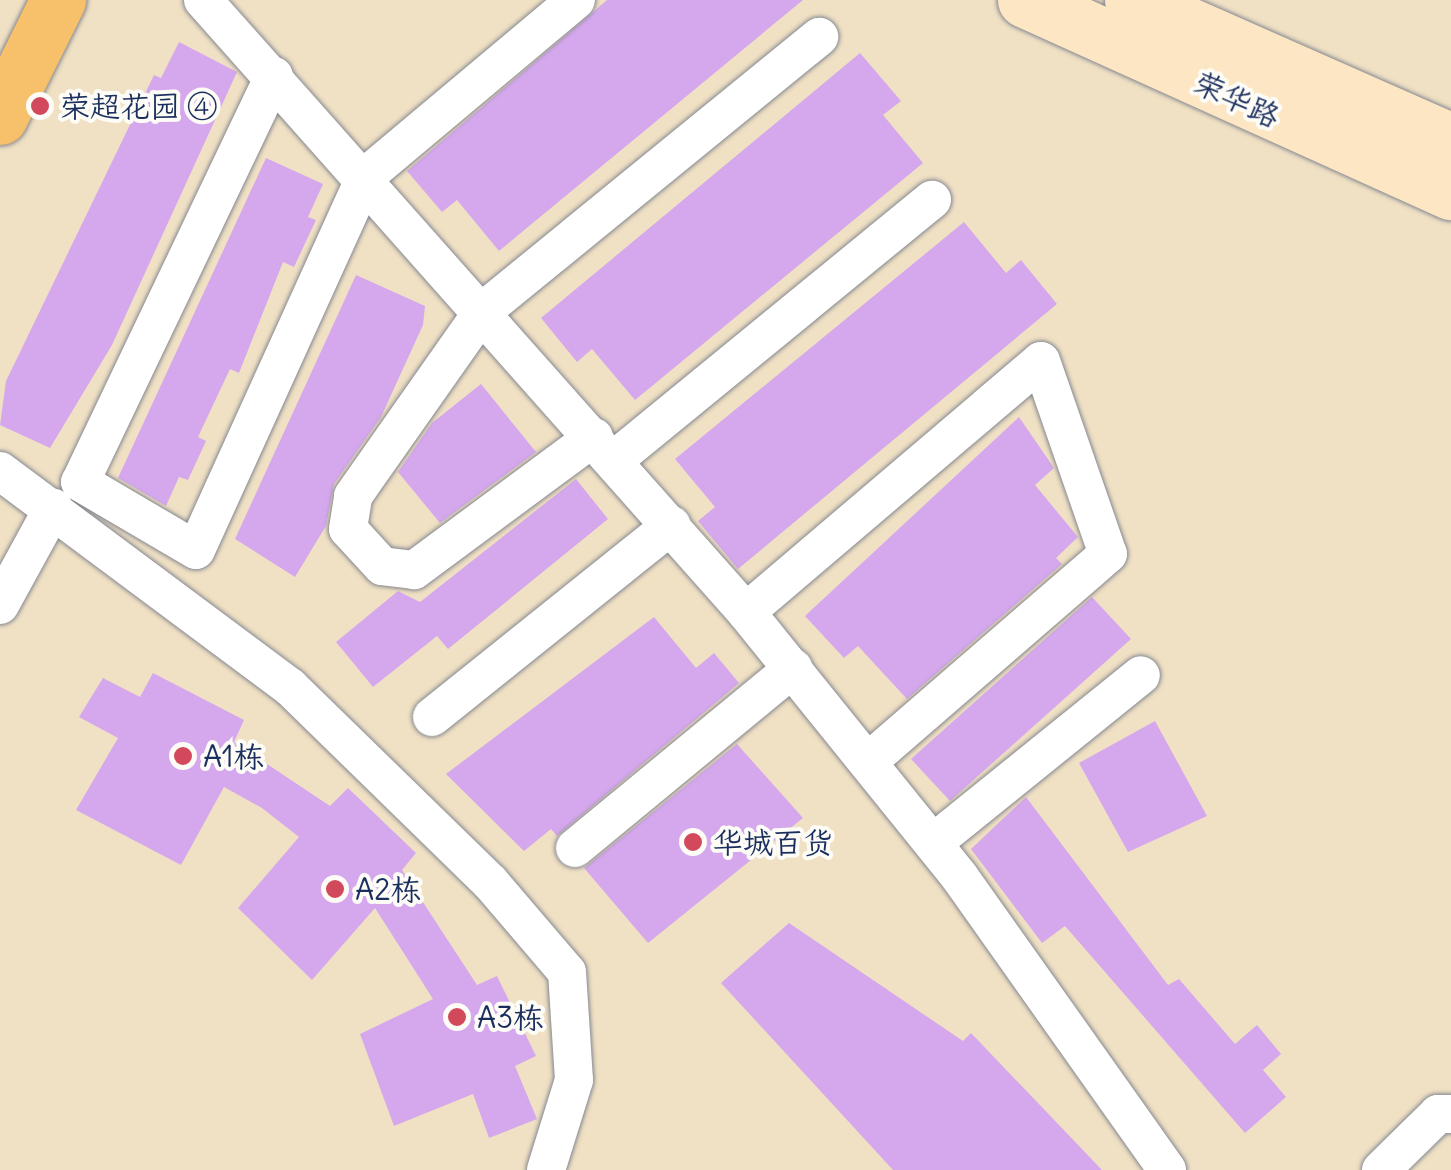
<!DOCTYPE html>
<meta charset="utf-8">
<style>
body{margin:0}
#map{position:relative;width:1451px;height:1170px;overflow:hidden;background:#f0e1c4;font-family:Delius,"LXGW WenKai TC",sans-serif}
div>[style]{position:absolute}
.building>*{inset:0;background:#d5a8ed}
.roads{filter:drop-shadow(0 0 2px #868891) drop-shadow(0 0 2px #868891)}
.street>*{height:38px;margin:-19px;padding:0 19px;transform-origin:19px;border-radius:19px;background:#fff}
.secondary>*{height:55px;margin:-27.5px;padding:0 27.5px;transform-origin:27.5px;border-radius:27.5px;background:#fce6c4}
.highway>*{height:55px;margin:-27.5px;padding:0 27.5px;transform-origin:27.5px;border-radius:27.5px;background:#f7c06b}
.dots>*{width:28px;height:28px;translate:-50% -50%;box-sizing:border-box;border:5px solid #fdfcf7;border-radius:50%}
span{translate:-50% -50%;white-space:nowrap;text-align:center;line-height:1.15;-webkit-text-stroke:8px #fdfcf7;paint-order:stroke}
.street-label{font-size:30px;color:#1b2f5e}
.poi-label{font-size:30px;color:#1b2f5e}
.left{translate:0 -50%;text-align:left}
</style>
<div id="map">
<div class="building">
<i style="clip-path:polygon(607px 0,803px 0,499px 251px,457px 200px,442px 212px,407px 171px)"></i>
<i style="clip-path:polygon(179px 42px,237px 72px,112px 345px,50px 448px,0 425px,6px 381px,154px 75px,161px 78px)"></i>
<i style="clip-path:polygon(860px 53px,901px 101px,883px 115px,923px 163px,635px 400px,592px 349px,577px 362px,541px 318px)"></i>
<i style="clip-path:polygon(266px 158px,323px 184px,308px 217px,316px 220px,294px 267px,283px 262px,239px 373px,230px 369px,198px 437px,206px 441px,188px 480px,179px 477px,166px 506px,118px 478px)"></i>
<i style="clip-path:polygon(964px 222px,1006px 273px,1021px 260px,1057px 304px,738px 569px,698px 521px,715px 507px,675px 459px)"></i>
<i style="clip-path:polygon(356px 275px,425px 306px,423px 325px,381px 417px,334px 484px,326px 526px,295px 577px,235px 539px)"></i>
<i style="clip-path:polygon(481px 384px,536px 452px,440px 523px,398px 472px,432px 423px)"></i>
<i style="clip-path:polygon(1019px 417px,1054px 468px,1035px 485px,1078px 537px,1056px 558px,1062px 564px,907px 699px,858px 646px,844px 658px,805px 616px)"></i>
<i style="clip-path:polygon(576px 479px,608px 519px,448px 649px,437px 636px,373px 687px,336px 642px,398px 591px,420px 602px)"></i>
<i style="clip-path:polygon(1092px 597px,1131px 639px,950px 801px,911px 759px)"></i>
<i style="clip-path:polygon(654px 617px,696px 668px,714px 653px,739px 683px,557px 836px,551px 829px,524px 851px,446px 774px)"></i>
<i style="clip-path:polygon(153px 673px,244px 720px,234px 742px,330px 806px,348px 788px,416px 853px,402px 870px,477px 985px,497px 976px,536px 1056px,515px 1066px,537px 1119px,489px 1138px,473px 1094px,394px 1126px,360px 1034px,433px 999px,375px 908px,312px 980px,238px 908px,299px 837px,262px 808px,224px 787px,181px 865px,76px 810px,118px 738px,79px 717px,103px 678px,140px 697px)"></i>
<i style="clip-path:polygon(1155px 721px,1207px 816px,1128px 852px,1079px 763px)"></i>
<i style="clip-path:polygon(737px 744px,803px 818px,648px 943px,584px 868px)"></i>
<i style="clip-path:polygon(1026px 797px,1168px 985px,1179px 979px,1235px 1044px,1257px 1025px,1281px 1054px,1263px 1070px,1286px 1097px,1245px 1133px,1065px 926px,1042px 943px,971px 849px)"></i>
<i style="clip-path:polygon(789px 923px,963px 1041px,971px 1033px,1102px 1170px,893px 1170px,721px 983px)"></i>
</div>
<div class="roads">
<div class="street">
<i style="left:203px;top:0;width:818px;rotate:48.42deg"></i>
<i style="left:746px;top:612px;width:339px;rotate:51.1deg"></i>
<i style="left:959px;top:876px;width:360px;rotate:54.7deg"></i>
<i style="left:274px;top:76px;width:450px;rotate:115.5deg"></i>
<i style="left:80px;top:482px;width:134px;rotate:30.4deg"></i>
<i style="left:196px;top:550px;width:411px;rotate:-65.6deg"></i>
<i style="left:366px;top:176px;width:274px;rotate:-40deg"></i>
<i style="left:594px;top:437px;width:224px;rotate:143.5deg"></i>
<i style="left:414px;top:570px;width:32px;rotate:-173deg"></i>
<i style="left:382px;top:566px;width:50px;rotate:-132.6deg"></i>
<i style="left:348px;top:529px;width:33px;rotate:-81deg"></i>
<i style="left:353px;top:496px;width:226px;rotate:-54.9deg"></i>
<i style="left:483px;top:311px;width:434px;rotate:-39.2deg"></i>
<i style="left:614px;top:460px;width:411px;rotate:-39.3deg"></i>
<i style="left:0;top:471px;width:362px;rotate:36.7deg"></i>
<i style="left:290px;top:687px;width:279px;rotate:44.3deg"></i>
<i style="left:490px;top:882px;width:118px;rotate:49.5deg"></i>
<i style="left:567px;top:972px;width:108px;rotate:86.3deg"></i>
<i style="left:574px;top:1080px;width:94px;rotate:107.3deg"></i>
<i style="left:0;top:605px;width:111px;rotate:-61.3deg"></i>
<i style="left:746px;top:612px;width:387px;rotate:-40.4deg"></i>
<i style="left:1041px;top:361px;width:204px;rotate:70.9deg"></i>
<i style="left:1108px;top:554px;width:318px;rotate:139.1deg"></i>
<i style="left:432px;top:717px;width:307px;rotate:-38.7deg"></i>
<i style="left:933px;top:843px;width:267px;rotate:-38.9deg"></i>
<i style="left:575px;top:848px;width:283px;rotate:-39.5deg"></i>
<i style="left:1381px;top:1170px;width:80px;rotate:-44.5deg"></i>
<i style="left:1438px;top:1114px;width:13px"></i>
</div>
<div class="secondary">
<i style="left:1025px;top:0;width:467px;rotate:24.3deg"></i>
<i style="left:1132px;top:0;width:349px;rotate:23.8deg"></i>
</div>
<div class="highway">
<i style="left:0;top:117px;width:131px;rotate:-63.6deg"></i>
</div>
</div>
<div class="dots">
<i style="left:40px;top:106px;background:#d1495b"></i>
<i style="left:183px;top:756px;background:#d1495b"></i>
<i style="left:693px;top:842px;background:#d1495b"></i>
<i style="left:335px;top:889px;background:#d1495b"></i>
<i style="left:457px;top:1017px;background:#d1495b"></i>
</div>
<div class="street-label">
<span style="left:1237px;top:99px;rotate:25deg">荣华路</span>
</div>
<div class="poi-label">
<span class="left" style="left:60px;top:106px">荣超花园 ④</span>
<span class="left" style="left:203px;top:756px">A1栋</span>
<span class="left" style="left:713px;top:842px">华城百货</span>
<span class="left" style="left:355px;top:889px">A2栋</span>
<span class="left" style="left:477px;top:1017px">A3栋</span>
</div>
</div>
